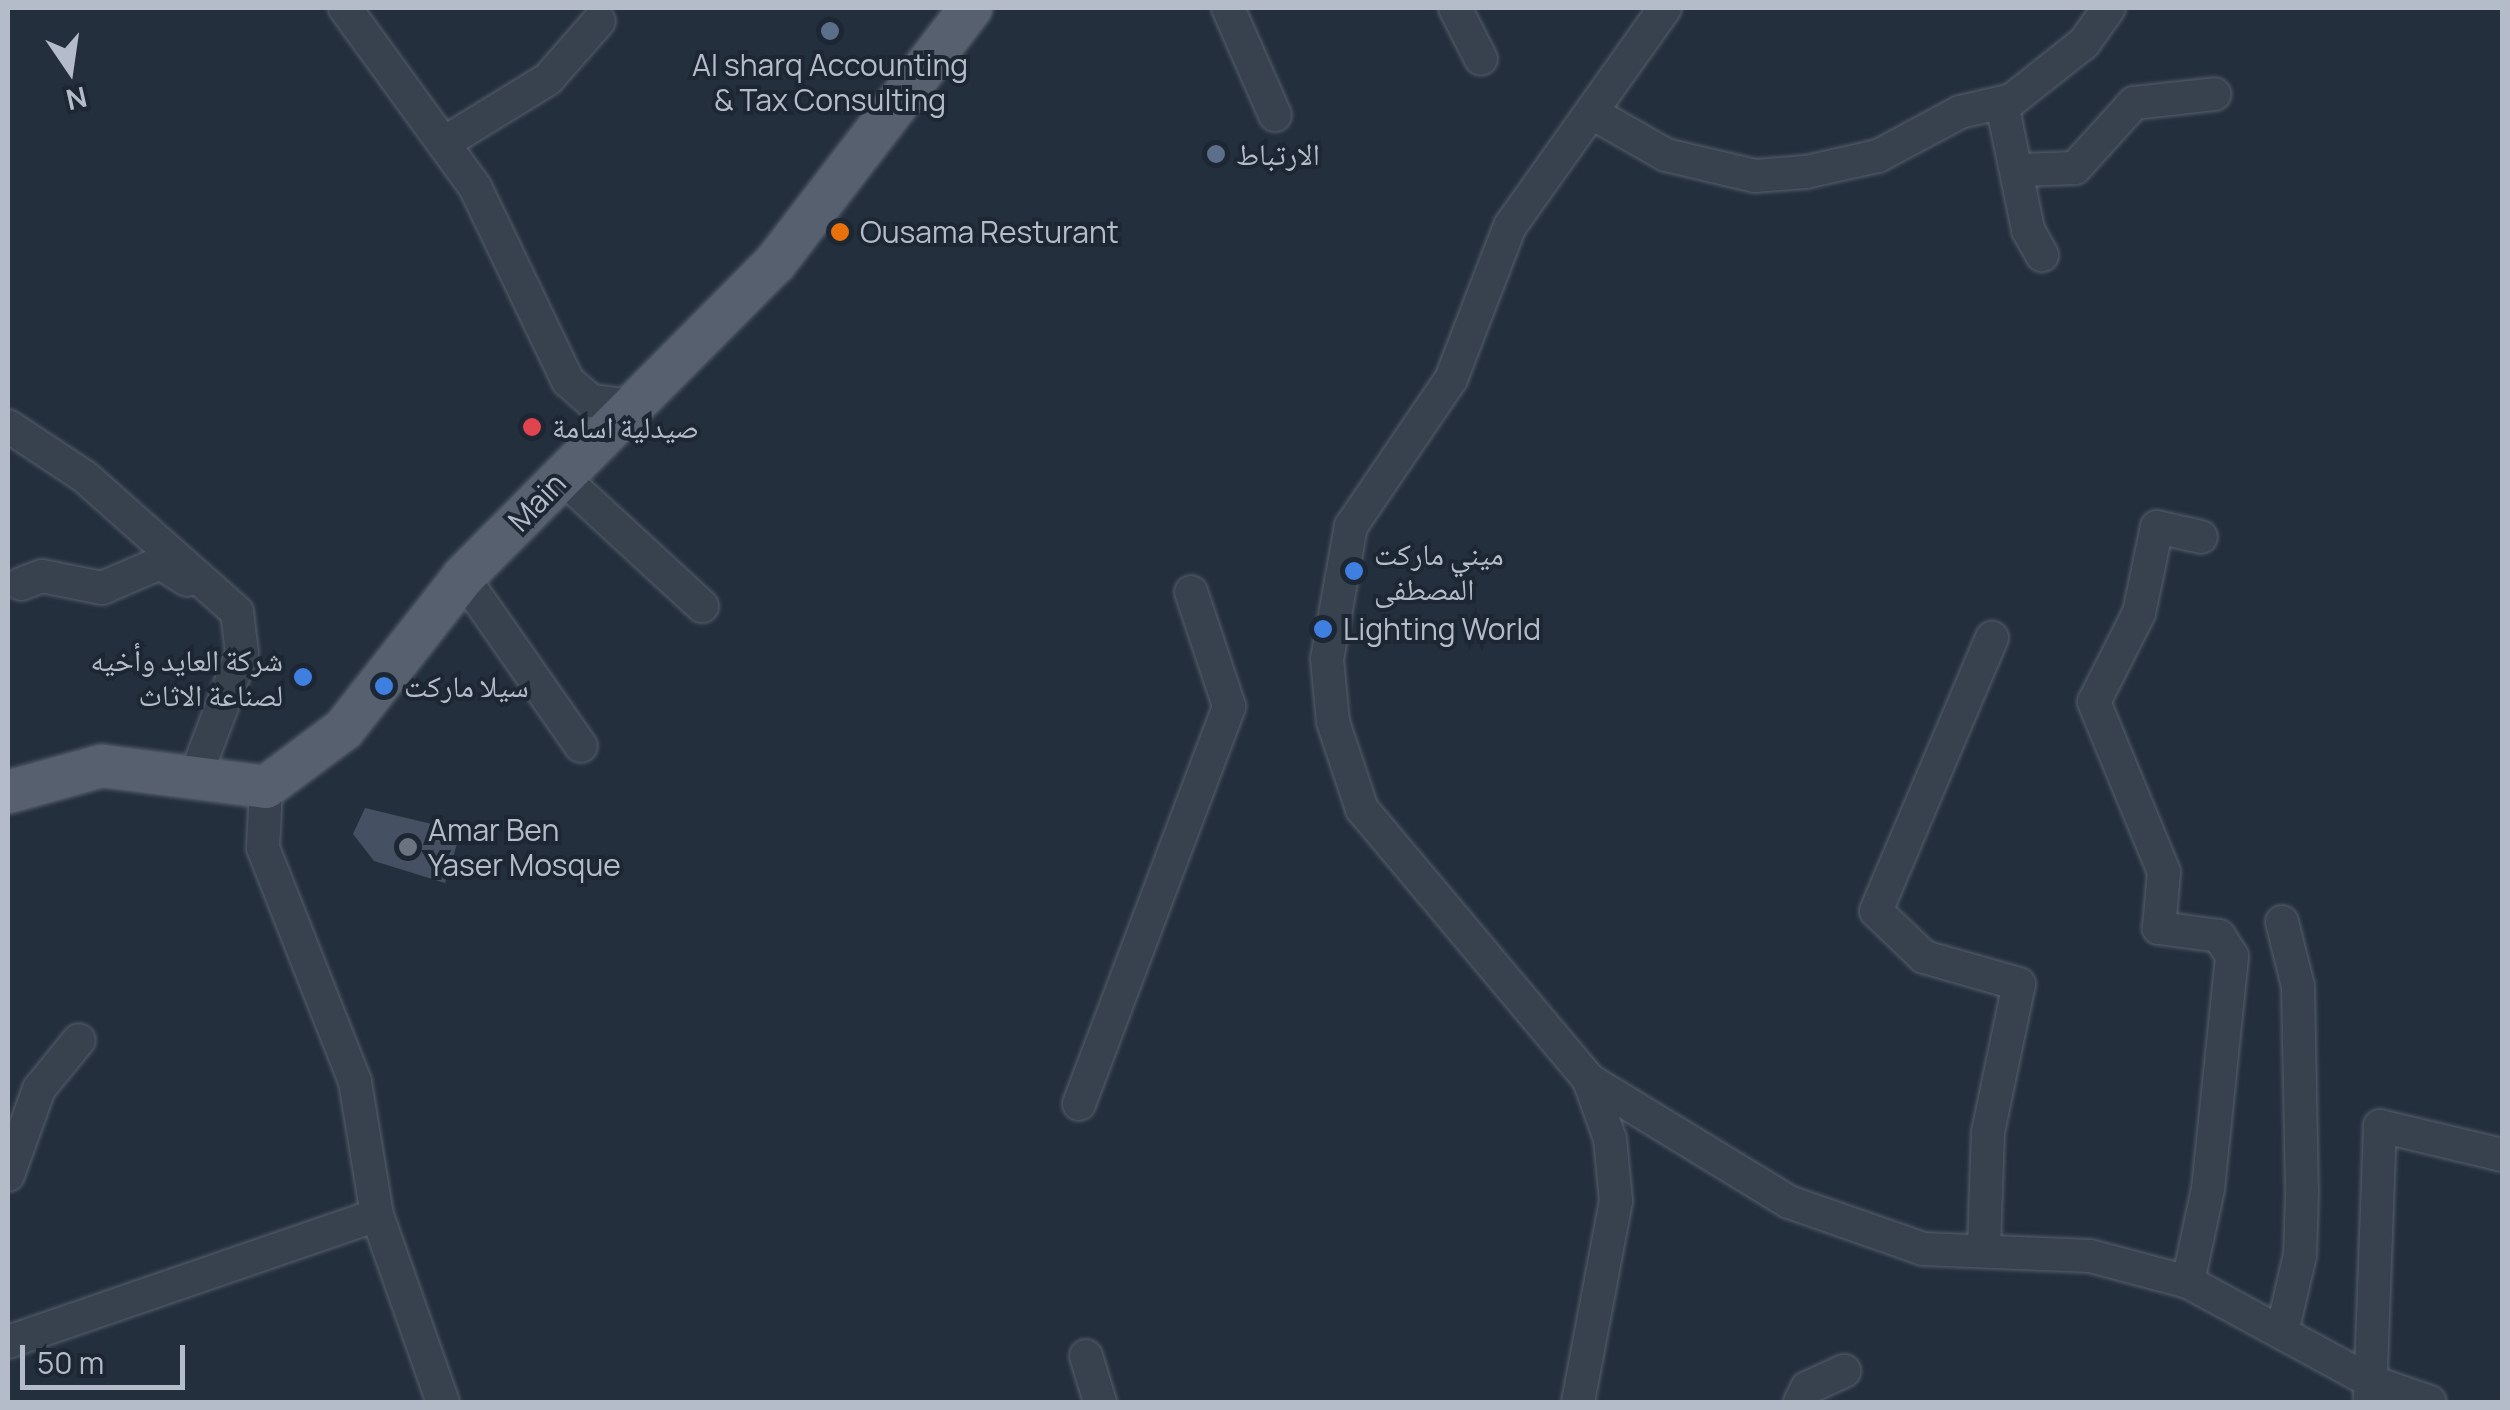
<!DOCTYPE html>
<meta charset="utf-8">
<style>
body{margin:0}
#map{position:relative;width:2510px;height:1410px;overflow:hidden;background:#242f3e;font-family:Manrope,"Noto Naskh Arabic",sans-serif}
div>[style]{position:absolute}
.building>*{inset:0;background:#455162}
.roads{filter:drop-shadow(0 0 2px #565f6c) drop-shadow(0 0 2px #565f6c)}
.minor>*{height:32px;margin:-16px;padding:0 16px;transform-origin:16px;border-radius:16px;background:#38414e}
.major>*{height:42px;margin:-21px;padding:0 21px;transform-origin:21px;border-radius:21px;background:#56606e}
.dots>*{width:28px;height:28px;translate:-50% -50%;box-sizing:border-box;border:5px solid #1d2633;border-radius:50%}
span{translate:-50% -50%;white-space:nowrap;text-align:center;line-height:1.15;-webkit-text-stroke:8px #1d2633;paint-order:stroke}
.poi-label{font-size:30px;color:#b4bcc9}
.left{translate:0 -50%;text-align:left}
.right{translate:-100% -50%;text-align:right}
.street-label{font-size:30px;color:#b4bcc9}
.frame{position:absolute;inset:0;border:10px solid #b4bcc9;pointer-events:none}
.north{position:absolute;left:20px;top:20px;width:100px;height:100px;-webkit-text-stroke:8px #1d2633;paint-order:stroke;rotate:167deg;font-size:28px;font-weight:700;line-height:40px;text-align:center;color:#b4bcc9}
.north::after{content:'';display:block;margin:auto;width:35px;height:45px;background:#b4bcc9;clip-path:polygon(50% 0,100% 100%,50% 72%,0 100%)}
.scale{position:absolute;left:20px;top:1345px;width:165px;height:45px;box-sizing:border-box;border:5px solid #b4bcc9;border-top:0;padding-left:12px;font-size:30px;line-height:35px;white-space:nowrap;color:#b4bcc9;-webkit-text-stroke:8px #1d2633;paint-order:stroke}
</style>
<div id="map">
<div class="building">
<i style="clip-path:polygon(365px 808px,461px 831px,445px 883px,374px 861px,353px 834px)"></i>
</div>
<div class="roads">
<div class="minor">
<i style="left:345px;top:8px;width:221px;rotate:54deg"></i>
<i style="left:475px;top:187px;width:215px;rotate:64.4deg"></i>
<i style="left:568px;top:381px;width:30px;rotate:41deg"></i>
<i style="left:591px;top:401px;width:39px;rotate:7deg"></i>
<i style="left:1228px;top:8px;width:117px;rotate:66.3deg"></i>
<i style="left:1455px;top:8px;width:57px;rotate:63deg"></i>
<i style="left:1665px;top:8px;width:267px;rotate:125.4deg"></i>
<i style="left:1510px;top:226px;width:164px;rotate:111.1deg"></i>
<i style="left:1451px;top:379px;width:178px;rotate:124.2deg"></i>
<i style="left:1351px;top:526px;width:135px;rotate:100.2deg"></i>
<i style="left:1327px;top:659px;width:63px;rotate:84.6deg"></i>
<i style="left:1333px;top:722px;width:92px;rotate:71.6deg"></i>
<i style="left:1362px;top:809px;width:354px;rotate:50deg"></i>
<i style="left:1589px;top:1080px;width:234px;rotate:31.4deg"></i>
<i style="left:1789px;top:1202px;width:142px;rotate:19.3deg"></i>
<i style="left:1923px;top:1249px;width:167px;rotate:2.4deg"></i>
<i style="left:2090px;top:1256px;width:101px;rotate:14.9deg"></i>
<i style="left:2188px;top:1282px;width:209px;rotate:28.5deg"></i>
<i style="left:2372px;top:1382px;width:61px;rotate:19deg"></i>
<i style="left:2002px;top:104px;width:129px;rotate:78.3deg"></i>
<i style="left:2028px;top:230px;width:29px;rotate:61deg"></i>
<i style="left:1594px;top:114px;width:83px;rotate:29.7deg"></i>
<i style="left:1666px;top:155px;width:91px;rotate:13.3deg"></i>
<i style="left:1755px;top:176px;width:51px;rotate:-4.5deg"></i>
<i style="left:1806px;top:172px;width:74px;rotate:-12.5deg"></i>
<i style="left:1878px;top:156px;width:93px;rotate:-28.2deg"></i>
<i style="left:1960px;top:112px;width:53px;rotate:-13deg"></i>
<i style="left:2012px;top:100px;width:92px;rotate:-38.4deg"></i>
<i style="left:2084px;top:43px;width:43px;rotate:-54.5deg"></i>
<i style="left:444px;top:143px;width:122px;rotate:-31.6deg"></i>
<i style="left:548px;top:79px;width:77px;rotate:-48.7deg"></i>
<i style="left:2022px;top:170px;width:53px;rotate:-2.2deg"></i>
<i style="left:2075px;top:168px;width:88px;rotate:-47.8deg"></i>
<i style="left:2134px;top:103px;width:81px;rotate:-6.3deg"></i>
<i style="left:8px;top:426px;width:92px;rotate:33.5deg"></i>
<i style="left:85px;top:477px;width:203px;rotate:41.6deg"></i>
<i style="left:237px;top:612px;width:41px;rotate:83deg"></i>
<i style="left:242px;top:653px;width:130px;rotate:110.7deg"></i>
<i style="left:561px;top:476px;width:192px;rotate:42.7deg"></i>
<i style="left:463px;top:577px;width:206px;rotate:55.1deg"></i>
<i style="left:21px;top:584px;width:22px;rotate:-21deg"></i>
<i style="left:42px;top:576px;width:61px;rotate:11.3deg"></i>
<i style="left:102px;top:588px;width:63px;rotate:-23.3deg"></i>
<i style="left:160px;top:563px;width:32px;rotate:32deg"></i>
<i style="left:266px;top:787px;width:61px;rotate:92.8deg"></i>
<i style="left:263px;top:848px;width:251px;rotate:68.5deg"></i>
<i style="left:355px;top:1082px;width:135px;rotate:80.6deg"></i>
<i style="left:377px;top:1215px;width:198px;rotate:70.6deg"></i>
<i style="left:2282px;top:922px;width:66px;rotate:76deg"></i>
<i style="left:2298px;top:986px;width:206px;rotate:88.9deg"></i>
<i style="left:2302px;top:1192px;width:63px;rotate:91.8deg"></i>
<i style="left:2300px;top:1255px;width:75px;rotate:103.1deg"></i>
<i style="left:1079px;top:1104px;width:425px;rotate:-69.3deg"></i>
<i style="left:1229px;top:706px;width:120px;rotate:-108.4deg"></i>
<i style="left:8px;top:1175px;width:91px;rotate:-70.2deg"></i>
<i style="left:39px;top:1089px;width:63px;rotate:-50.8deg"></i>
<i style="left:1984px;top:1247px;width:115px;rotate:-88deg"></i>
<i style="left:1988px;top:1132px;width:151px;rotate:-78.2deg"></i>
<i style="left:2019px;top:984px;width:99px;rotate:-164.1deg"></i>
<i style="left:1924px;top:957px;width:66px;rotate:-136.2deg"></i>
<i style="left:1876px;top:911px;width:297px;rotate:-67deg"></i>
<i style="left:2188px;top:1282px;width:95px;rotate:-77.9deg"></i>
<i style="left:2208px;top:1189px;width:234px;rotate:-84.1deg"></i>
<i style="left:2232px;top:956px;width:24px;rotate:-123deg"></i>
<i style="left:2219px;top:936px;width:61px;rotate:-172.4deg"></i>
<i style="left:2159px;top:928px;width:56px;rotate:-84.9deg"></i>
<i style="left:2164px;top:872px;width:184px;rotate:-112.4deg"></i>
<i style="left:2094px;top:702px;width:100px;rotate:-63.2deg"></i>
<i style="left:2139px;top:613px;width:88px;rotate:-78.2deg"></i>
<i style="left:2157px;top:527px;width:45px;rotate:12.8deg"></i>
<i style="left:8px;top:1342px;width:390px;rotate:-19deg"></i>
<i style="left:1086px;top:1356px;width:48px;rotate:73.1deg"></i>
<i style="left:2370px;top:1398px;width:272px;rotate:-87.9deg"></i>
<i style="left:2380px;top:1126px;width:125px;rotate:13.4deg"></i>
<i style="left:1578px;top:1402px;width:205px;rotate:-79.3deg"></i>
<i style="left:1616px;top:1201px;width:62px;rotate:-95.5deg"></i>
<i style="left:1610px;top:1139px;width:63px;rotate:-109.6deg"></i>
<i style="left:1800px;top:1402px;width:16px;rotate:-63deg"></i>
<i style="left:1807px;top:1388px;width:41px;rotate:-24.7deg"></i>
</div>
<div class="major">
<i style="left:8px;top:792px;width:98px;rotate:-15.5deg"></i>
<i style="left:102px;top:766px;width:165px;rotate:7.3deg"></i>
<i style="left:266px;top:787px;width:97px;rotate:-36.6deg"></i>
<i style="left:344px;top:729px;width:193px;rotate:-51.9deg"></i>
<i style="left:463px;top:577px;width:443px;rotate:-45.2deg"></i>
<i style="left:775px;top:263px;width:322px;rotate:-52.5deg"></i>
</div>
</div>
<div class="dots">
<i style="left:830px;top:31px;background:#5c6f8a"></i>
<i style="left:1216px;top:154px;background:#5c6f8a"></i>
<i style="left:840px;top:232px;background:#e8710a"></i>
<i style="left:532px;top:427px;background:#e0444e"></i>
<i style="left:1354px;top:571px;background:#3f7fe0"></i>
<i style="left:1323px;top:629px;background:#3f7fe0"></i>
<i style="left:303px;top:677px;background:#3f7fe0"></i>
<i style="left:384px;top:686px;background:#3f7fe0"></i>
<i style="left:408px;top:847px;background:#6b7280"></i>
</div>
<div class="poi-label">
<span style="left:830px;top:82px">Al sharq Accounting<br>&amp; Tax Consulting</span>
<span class="left" style="left:1236px;top:154px">الارتباط</span>
<span class="left" style="left:860px;top:232px">Ousama Resturant</span>
<span class="left" style="left:552px;top:427px">صيدلية اسامة</span>
<span class="left" style="left:1374px;top:571px">ميني ماركت<br>المصطفى</span>
<span class="left" style="left:1343px;top:629px">Lighting World</span>
<span class="right" style="left:283px;top:677px">شركة العايد وأخيه<br>لصناعة الاثاث</span>
<span class="left" style="left:404px;top:686px">سيلا ماركت</span>
<span class="left" style="left:428px;top:847px">Amar Ben<br>Yaser Mosque</span>
</div>
<div class="street-label">
<span style="left:537px;top:502px;rotate:-46deg">Main</span>
</div>
<div class="frame"></div>
<div class="north">N</div>
<div class="scale">50 m</div>
</div>
